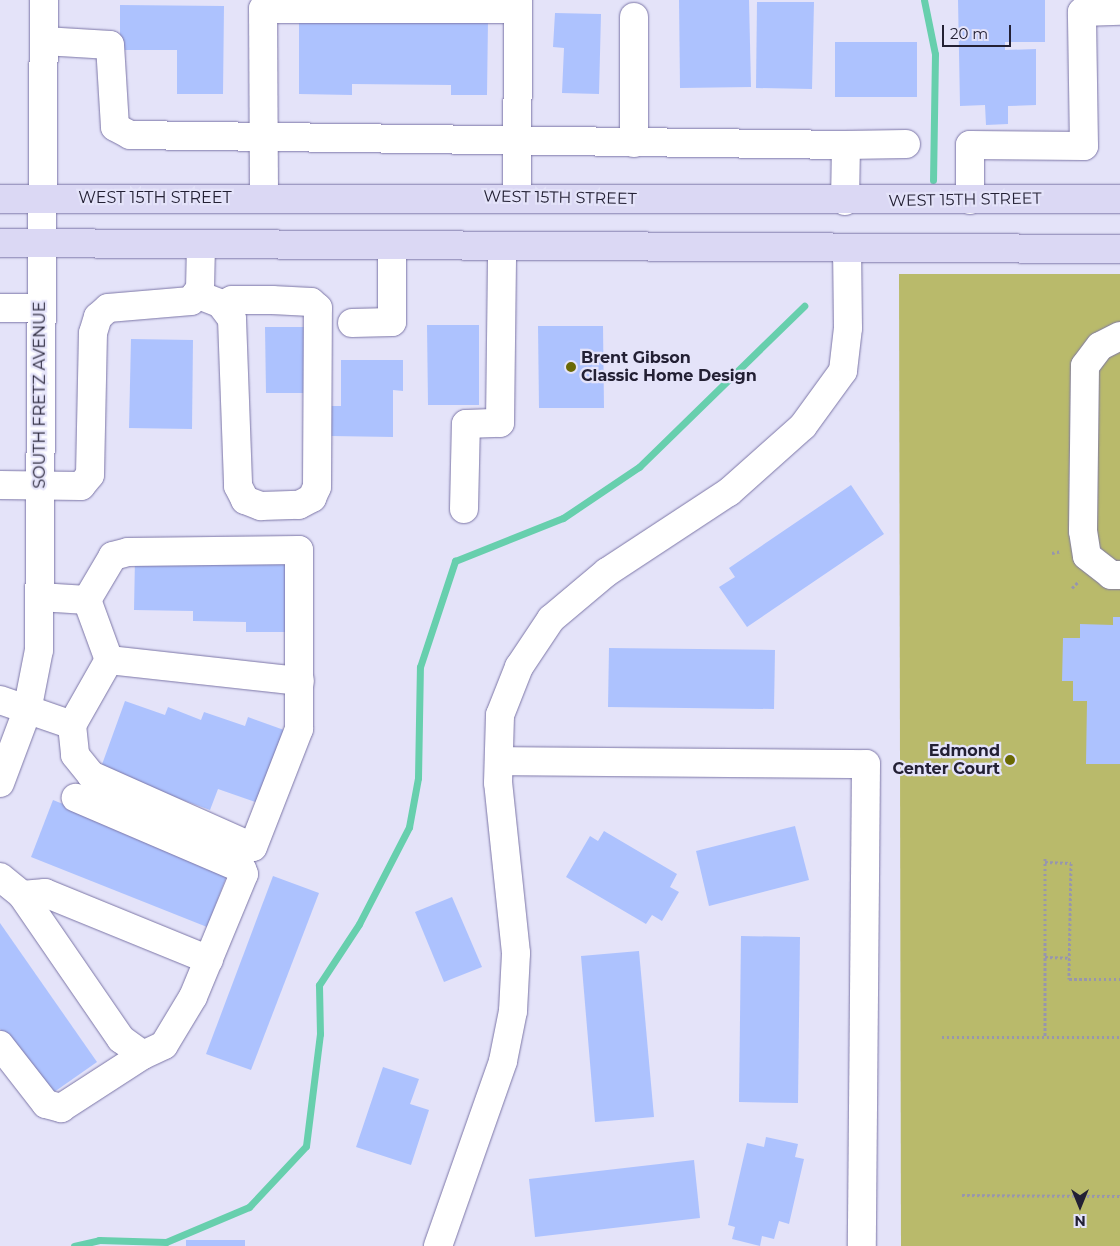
<!DOCTYPE html>
<style>
body{margin:0}
#map{position:relative;width:1120px;height:1246px;overflow:hidden;background:#e4e3f9;font-family:Montserrat,sans-serif}
div>[style]{position:absolute}
.green>*{inset:0;background:#b9ba6b}
.stream>*{height:7px;margin:-3.5px;padding:0 3.5px;transform-origin:3.5px;border-radius:3.5px;background:#67cfad}
.building>*{inset:0;background:#adc2fe}
.path>*{height:3px;margin-top:-1.5px;transform-origin:0;background:repeating-linear-gradient(90deg,#9896ac 0 2.5px,transparent 0 5px)}
.roads{filter:drop-shadow(0 0 1px #7c76a7) drop-shadow(0 0 1px #7c76a7)}
.minor>*{height:28px;margin:-14px;padding:0 14px;transform-origin:14px;border-radius:14px;background:#fff}
.major>*{height:28px;margin:-14px;padding:0 14px;transform-origin:14px;border-radius:14px;background:#dbd8f4}
.dots>*{width:14px;height:14px;translate:-50% -50%;box-sizing:border-box;border:2px solid #e4e3f9;border-radius:50%}
span{translate:-50% -50%;white-space:nowrap;text-align:center;line-height:1.15;-webkit-text-stroke:4.5px #e4e3f9;paint-order:stroke}
.street-label{font-size:16px;color:#232034}
.poi-label{font-size:16px;color:#232034;font-weight:700}
.left{translate:0 -50%;text-align:left}
.right{translate:-100% -50%;text-align:right}
.north{position:absolute;left:1055px;top:1181px;width:50px;height:50px;-webkit-text-stroke:4px #e4e3f9;paint-order:stroke;rotate:180deg;font-size:14px;font-weight:700;line-height:20px;text-align:center;color:#232034}
.north::after{content:'';display:block;margin:auto;width:18px;height:22px;background:#232034;clip-path:polygon(50% 0,100% 100%,50% 72%,0 100%)}
.scale{position:absolute;left:942px;top:25px;width:69px;height:22px;box-sizing:border-box;border:2px solid #232034;border-top:0;padding-left:6px;font-size:15px;line-height:18px;white-space:nowrap;color:#232034;-webkit-text-stroke:4px #e4e3f9;paint-order:stroke}
</style>
<div id="map">
<div class="green">
<i style="clip-path:polygon(899px 274px,1120px 274px,1120px 1246px,901px 1246px)"></i>
</div>
<div class="stream">
<i style="left:924px;top:0;width:55px;rotate:78.5deg"></i>
<i style="left:935px;top:54px;width:126px;rotate:90.9deg"></i>
<i style="left:74px;top:1246px;width:26px;rotate:-13deg"></i>
<i style="left:99px;top:1240px;width:67px;rotate:1.7deg"></i>
<i style="left:166px;top:1242px;width:90px;rotate:-22.9deg"></i>
<i style="left:249px;top:1207px;width:83px;rotate:-46.9deg"></i>
<i style="left:306px;top:1146px;width:113px;rotate:-82.9deg"></i>
<i style="left:320px;top:1034px;width:49px;rotate:-91.2deg"></i>
<i style="left:319px;top:985px;width:73px;rotate:-56.7deg"></i>
<i style="left:359px;top:924px;width:109px;rotate:-62.7deg"></i>
<i style="left:409px;top:827px;width:50px;rotate:-79.6deg"></i>
<i style="left:418px;top:778px;width:111px;rotate:-89deg"></i>
<i style="left:420px;top:667px;width:112px;rotate:-71.7deg"></i>
<i style="left:455px;top:561px;width:116px;rotate:-21.7deg"></i>
<i style="left:563px;top:518px;width:92px;rotate:-33.9deg"></i>
<i style="left:639px;top:467px;width:231px;rotate:-44.3deg"></i>
</div>
<div class="building">
<i style="clip-path:polygon(679px 0,749px 0,751px 87px,680px 88px)"></i>
<i style="clip-path:polygon(958px 0,1045px 0,1045px 42px,1005px 42px,1005px 50px,1036px 49px,1036px 105px,1008px 106px,1008px 124px,986px 125px,985px 105px,960px 106px)"></i>
<i style="clip-path:polygon(757px 2px,814px 2px,812px 89px,756px 88px)"></i>
<i style="clip-path:polygon(120px 5px,224px 6px,223px 94px,177px 94px,177px 50px,120px 50px)"></i>
<i style="clip-path:polygon(555px 13px,601px 14px,599px 94px,562px 93px,564px 48px,553px 47px)"></i>
<i style="clip-path:polygon(299px 18px,488px 20px,487px 95px,451px 95px,451px 85px,352px 84px,352px 95px,299px 94px)"></i>
<i style="clip-path:polygon(835px 42px,917px 42px,917px 97px,835px 97px)"></i>
<i style="clip-path:polygon(427px 325px,479px 325px,479px 405px,428px 405px)"></i>
<i style="clip-path:polygon(538px 326px,603px 326px,604px 408px,539px 408px)"></i>
<i style="clip-path:polygon(265px 327px,310px 327px,312px 393px,266px 393px)"></i>
<i style="clip-path:polygon(131px 339px,193px 340px,192px 429px,129px 428px)"></i>
<i style="clip-path:polygon(341px 360px,403px 360px,403px 391px,393px 390px,393px 437px,331px 436px,331px 406px,341px 406px)"></i>
<i style="clip-path:polygon(851px 485px,884px 534px,747px 627px,719px 587px,735px 577px,729px 568px)"></i>
<i style="clip-path:polygon(135px 558px,288px 559px,287px 632px,246px 632px,246px 622px,193px 621px,193px 611px,134px 610px)"></i>
<i style="clip-path:polygon(1113px 617px,1120px 617px,1120px 764px,1086px 764px,1087px 701px,1073px 701px,1073px 681px,1062px 681px,1063px 638px,1080px 638px,1080px 624px,1113px 625px)"></i>
<i style="clip-path:polygon(609px 648px,775px 650px,774px 709px,608px 707px)"></i>
<i style="clip-path:polygon(125px 701px,165px 715px,168px 707px,201px 720px,204px 712px,245px 726px,248px 717px,284px 730px,258px 803px,218px 789px,210px 810px,100px 770px)"></i>
<i style="clip-path:polygon(53px 800px,229px 870px,207px 927px,31px 857px)"></i>
<i style="clip-path:polygon(795px 826px,809px 880px,709px 906px,696px 851px)"></i>
<i style="clip-path:polygon(604px 831px,677px 874px,670px 887px,679px 892px,662px 921px,652px 915px,646px 924px,566px 877px,590px 836px,598px 841px)"></i>
<i style="clip-path:polygon(273px 876px,319px 893px,251px 1070px,206px 1054px)"></i>
<i style="clip-path:polygon(452px 897px,482px 967px,444px 982px,415px 912px)"></i>
<i style="clip-path:polygon(0 923px,97px 1062px,47px 1097px,0 1029px)"></i>
<i style="clip-path:polygon(741px 936px,800px 937px,798px 1103px,739px 1102px)"></i>
<i style="clip-path:polygon(639px 951px,654px 1117px,595px 1122px,581px 956px)"></i>
<i style="clip-path:polygon(383px 1067px,419px 1079px,410px 1104px,429px 1110px,411px 1165px,356px 1147px)"></i>
<i style="clip-path:polygon(766px 1137px,798px 1144px,795px 1157px,804px 1159px,789px 1224px,779px 1221px,774px 1239px,762px 1236px,760px 1246px,732px 1239px,735px 1227px,728px 1225px,747px 1143px,764px 1147px)"></i>
<i style="clip-path:polygon(694px 1160px,700px 1218px,535px 1237px,529px 1179px)"></i>
<i style="clip-path:polygon(186px 1240px,245px 1240px,245px 1246px,186px 1246px)"></i>
</div>
<div class="path">
<i style="left:1052px;top:553px;width:10px;rotate:-11deg"></i>
<i style="left:1072px;top:588px;width:10px;rotate:-45deg"></i>
<i style="left:1045px;top:858px;width:179px;rotate:90deg"></i>
<i style="left:1045px;top:862px;width:26px;rotate:2deg"></i>
<i style="left:1071px;top:863px;width:116px;rotate:91deg"></i>
<i style="left:1069px;top:979px;width:51px"></i>
<i style="left:1045px;top:957px;width:24px;rotate:2deg"></i>
<i style="left:942px;top:1037px;width:178px"></i>
<i style="left:962px;top:1195px;width:158px;rotate:0.4deg"></i>
</div>
<div class="roads">
<div class="minor">
<i style="left:44px;top:41px;width:66px;rotate:3.5deg"></i>
<i style="left:110px;top:45px;width:82px;rotate:86.5deg"></i>
<i style="left:115px;top:127px;width:17px;rotate:28deg"></i>
<i style="left:130px;top:135px;width:716px;rotate:0.8deg"></i>
<i style="left:846px;top:145px;width:56px;rotate:91deg"></i>
<i style="left:634px;top:143px;width:126px;rotate:-90deg"></i>
<i style="left:846px;top:145px;width:60px;rotate:-1deg"></i>
<i style="left:264px;top:196px;width:187px;rotate:-90.3deg"></i>
<i style="left:263px;top:9px;width:255px"></i>
<i style="left:517px;top:198px;width:198px;rotate:-89.7deg"></i>
<i style="left:970px;top:200px;width:55px;rotate:-90deg"></i>
<i style="left:970px;top:145px;width:114px;rotate:0.5deg"></i>
<i style="left:1084px;top:146px;width:134px;rotate:-90.9deg"></i>
<i style="left:1082px;top:12px;width:38px;rotate:-2deg"></i>
<i style="left:196px;top:294px;width:26px;rotate:21deg"></i>
<i style="left:220px;top:303px;width:20px;rotate:53deg"></i>
<i style="left:232px;top:319px;width:167px;rotate:87.9deg"></i>
<i style="left:238px;top:486px;width:16px;rotate:63deg"></i>
<i style="left:245px;top:500px;width:17px;rotate:21deg"></i>
<i style="left:261px;top:506px;width:38px;rotate:-2deg"></i>
<i style="left:299px;top:505px;width:15px;rotate:-28deg"></i>
<i style="left:312px;top:498px;width:12px;rotate:-66deg"></i>
<i style="left:317px;top:487px;width:179px;rotate:-89.7deg"></i>
<i style="left:318px;top:308px;width:9px;rotate:-139deg"></i>
<i style="left:311px;top:302px;width:39px;rotate:-177deg"></i>
<i style="left:272px;top:300px;width:40px;rotate:180deg"></i>
<i style="left:232px;top:300px;width:10px;rotate:143deg"></i>
<i style="left:0;top:308px;width:40px"></i>
<i style="left:352px;top:323px;width:40px;rotate:-1.4deg"></i>
<i style="left:392px;top:322px;width:76px;rotate:-90deg"></i>
<i style="left:1120px;top:336px;width:22px;rotate:153deg"></i>
<i style="left:1100px;top:346px;width:25px;rotate:127deg"></i>
<i style="left:1085px;top:366px;width:165px;rotate:90.7deg"></i>
<i style="left:1083px;top:531px;width:25px;rotate:81deg"></i>
<i style="left:1087px;top:556px;width:31px;rotate:38deg"></i>
<i style="left:1111px;top:575px;width:9px"></i>
<i style="left:0;top:485px;width:81px;rotate:0.7deg"></i>
<i style="left:81px;top:486px;width:14px;rotate:-51deg"></i>
<i style="left:90px;top:475px;width:142px;rotate:-88.8deg"></i>
<i style="left:93px;top:333px;width:17px;rotate:-73deg"></i>
<i style="left:98px;top:317px;width:13px;rotate:-42deg"></i>
<i style="left:108px;top:308px;width:83px;rotate:-4.8deg"></i>
<i style="left:191px;top:301px;width:15px;rotate:-53deg"></i>
<i style="left:200px;top:289px;width:44px;rotate:-88.7deg"></i>
<i style="left:464px;top:509px;width:85px;rotate:-88.7deg"></i>
<i style="left:466px;top:424px;width:34px;rotate:-2deg"></i>
<i style="left:500px;top:423px;width:176px;rotate:-89.3deg"></i>
<i style="left:109px;top:660px;width:192px;rotate:6.3deg"></i>
<i style="left:0;top:700px;width:76px;rotate:19.1deg"></i>
<i style="left:72px;top:725px;width:30px;rotate:84deg"></i>
<i style="left:75px;top:755px;width:26px;rotate:51deg"></i>
<i style="left:91px;top:775px;width:177px;rotate:24deg"></i>
<i style="left:253px;top:847px;width:127px;rotate:-68.7deg"></i>
<i style="left:299px;top:729px;width:179px;rotate:-90deg"></i>
<i style="left:299px;top:550px;width:171px;rotate:179.3deg"></i>
<i style="left:128px;top:552px;width:16px;rotate:165deg"></i>
<i style="left:113px;top:556px;width:51px;rotate:120.6deg"></i>
<i style="left:87px;top:600px;width:48px;rotate:-176.4deg"></i>
<i style="left:72px;top:725px;width:75px;rotate:-60.4deg"></i>
<i style="left:109px;top:660px;width:64px;rotate:-110.1deg"></i>
<i style="left:499px;top:761px;width:367px;rotate:0.5deg"></i>
<i style="left:866px;top:764px;width:482px;rotate:90.5deg"></i>
<i style="left:0;top:783px;width:77px;rotate:-69.4deg"></i>
<i style="left:27px;top:711px;width:62px;rotate:-78.9deg"></i>
<i style="left:39px;top:650px;width:650px;rotate:-89.56deg"></i>
<i style="left:0;top:877px;width:28px;rotate:39deg"></i>
<i style="left:22px;top:895px;width:175px;rotate:55.5deg"></i>
<i style="left:121px;top:1039px;width:27px;rotate:36deg"></i>
<i style="left:143px;top:1055px;width:23px;rotate:-25deg"></i>
<i style="left:164px;top:1045px;width:56px;rotate:-58.9deg"></i>
<i style="left:193px;top:997px;width:133px;rotate:-67.5deg"></i>
<i style="left:244px;top:874px;width:5px;rotate:-112deg"></i>
<i style="left:242px;top:869px;width:181px;rotate:-156.8deg"></i>
<i style="left:22px;top:895px;width:23px;rotate:-5deg"></i>
<i style="left:45px;top:893px;width:177px;rotate:22.2deg"></i>
<i style="left:0;top:1045px;width:75px;rotate:52.1deg"></i>
<i style="left:46px;top:1104px;width:16px;rotate:15deg"></i>
<i style="left:61px;top:1108px;width:98px;rotate:-32.9deg"></i>
<i style="left:438px;top:1246px;width:196px;rotate:-70.6deg"></i>
<i style="left:503px;top:1061px;width:51px;rotate:-78.7deg"></i>
<i style="left:513px;top:1011px;width:58px;rotate:-87deg"></i>
<i style="left:516px;top:953px;width:171px;rotate:-96deg"></i>
<i style="left:498px;top:783px;width:68px;rotate:-88.3deg"></i>
<i style="left:500px;top:715px;width:52px;rotate:-68.4deg"></i>
<i style="left:519px;top:667px;width:58px;rotate:-56.3deg"></i>
<i style="left:551px;top:619px;width:73px;rotate:-40deg"></i>
<i style="left:607px;top:572px;width:146px;rotate:-33.3deg"></i>
<i style="left:729px;top:492px;width:99px;rotate:-41.7deg"></i>
<i style="left:803px;top:426px;width:68px;rotate:-54deg"></i>
<i style="left:843px;top:371px;width:43px;rotate:-83.4deg"></i>
<i style="left:848px;top:328px;width:79px;rotate:-90.7deg"></i>
</div>
<div class="major">
<i style="left:0;top:199px;width:1120px"></i>
<i style="left:0;top:243px;width:1120px;rotate:0.31deg"></i>
</div>
</div>
<div class="dots">
<i style="left:571px;top:367px;background:#6a6905"></i>
<i style="left:1010px;top:760px;background:#6a6905"></i>
</div>
<div class="street-label">
<span style="left:155px;top:198px">WEST 15TH STREET</span>
<span style="left:560px;top:198px;rotate:1deg">WEST 15TH STREET</span>
<span style="left:965px;top:200px;rotate:-1deg">WEST 15TH STREET</span>
<span style="left:40px;top:395px;rotate:-90deg">SOUTH FRETZ AVENUE</span>
</div>
<div class="poi-label">
<span class="left" style="left:581px;top:367px">Brent Gibson<br>Classic Home Design</span>
<span class="right" style="left:1000px;top:760px">Edmond<br>Center Court</span>
</div>
<div class="north">N</div>
<div class="scale">20 m</div>
</div>
